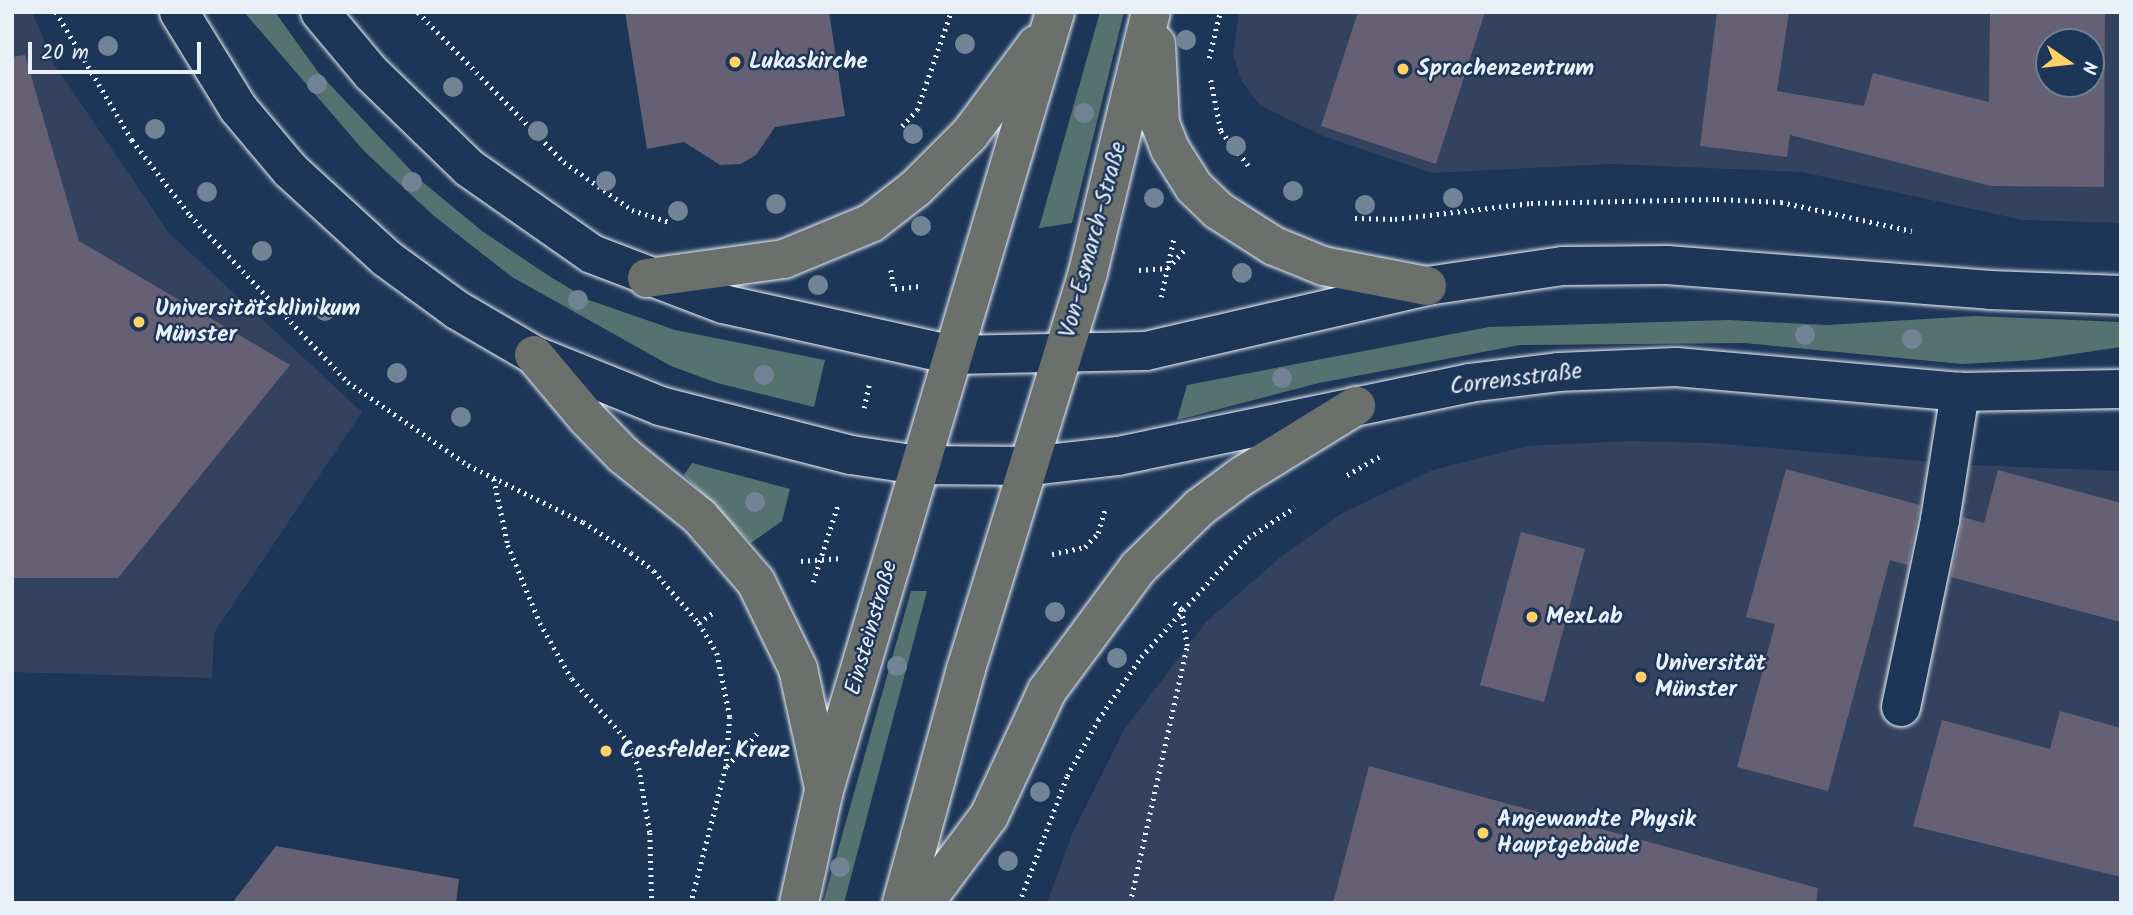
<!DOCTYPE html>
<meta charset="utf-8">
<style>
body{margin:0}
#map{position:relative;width:2133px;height:915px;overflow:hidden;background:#1d3557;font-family:Kalam,sans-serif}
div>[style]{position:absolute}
.built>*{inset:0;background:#33425f}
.green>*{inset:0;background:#567270}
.building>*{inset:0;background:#656073}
.path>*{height:4.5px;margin-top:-2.25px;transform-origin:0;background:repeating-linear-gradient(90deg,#e8f1f8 0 2px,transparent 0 7px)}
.roads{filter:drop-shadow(0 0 2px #e8f1f8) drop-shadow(0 0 2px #e8f1f8)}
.minor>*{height:38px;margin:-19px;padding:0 19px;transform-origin:19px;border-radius:19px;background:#1d3557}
.major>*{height:38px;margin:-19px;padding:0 19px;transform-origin:19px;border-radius:19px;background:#6c706d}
.trees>*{width:20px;height:20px;margin:-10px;border-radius:50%;background:#718495}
.dots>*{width:19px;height:19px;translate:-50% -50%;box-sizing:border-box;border:4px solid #1d3557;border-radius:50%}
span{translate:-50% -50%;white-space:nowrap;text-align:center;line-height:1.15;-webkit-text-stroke:5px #1d3557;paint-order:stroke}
.poi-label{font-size:23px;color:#e8f1f8;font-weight:700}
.left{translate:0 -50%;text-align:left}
.street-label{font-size:23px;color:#e8f1f8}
.frame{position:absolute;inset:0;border:14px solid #e8f1f8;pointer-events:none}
.north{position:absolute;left:2035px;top:28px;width:70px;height:70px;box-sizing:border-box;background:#1d3557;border:2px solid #6e8097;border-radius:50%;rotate:104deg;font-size:19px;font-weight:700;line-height:28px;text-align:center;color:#e8f1f8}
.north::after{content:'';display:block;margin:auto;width:24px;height:32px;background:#ffd166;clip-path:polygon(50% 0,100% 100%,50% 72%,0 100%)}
.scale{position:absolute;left:28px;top:42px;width:173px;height:32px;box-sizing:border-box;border:4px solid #e8f1f8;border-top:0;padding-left:9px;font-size:21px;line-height:24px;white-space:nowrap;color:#e8f1f8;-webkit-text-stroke:5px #1d3557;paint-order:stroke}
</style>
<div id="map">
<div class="built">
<i style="clip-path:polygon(12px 12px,32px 12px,54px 64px,169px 233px,362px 412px,214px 633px,212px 678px,12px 672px)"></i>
<i style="clip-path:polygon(evenodd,1239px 12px,2121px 12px,2121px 223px,2023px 220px,1802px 172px,1611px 164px,1432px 173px,1323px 136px,1260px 105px,1242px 82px,1233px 55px,1239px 12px,2049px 42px,2091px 42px,2091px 84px,2049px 84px,2049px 42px)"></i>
<i style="clip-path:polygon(1630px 441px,1711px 443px,1970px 465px,2121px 471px,2121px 903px,1047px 903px,1073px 832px,1124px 730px,1206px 622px,1283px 555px,1344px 512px,1433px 470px,1527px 446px)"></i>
</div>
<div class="green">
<i style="clip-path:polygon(244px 12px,275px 12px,318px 72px,419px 179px,482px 231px,549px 276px,589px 300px,675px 330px,825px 360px,814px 407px,717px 383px,671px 366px,512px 277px,434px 216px,364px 151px)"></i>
<i style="clip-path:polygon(1100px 12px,1124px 12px,1072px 223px,1039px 228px)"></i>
<i style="clip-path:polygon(1975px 316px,2121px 322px,2121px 347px,2033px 360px,1962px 364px,1745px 343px,1520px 345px,1319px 383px,1177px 420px,1187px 385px,1489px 327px,1728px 320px,1827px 325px)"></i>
<i style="clip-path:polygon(692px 463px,790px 489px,782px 521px,751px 543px,684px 475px)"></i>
<i style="clip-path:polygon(911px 591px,927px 591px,844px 903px,823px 903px)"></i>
</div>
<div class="building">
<i style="clip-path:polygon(625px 12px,829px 12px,845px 116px,775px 127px,756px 155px,741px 164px,720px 165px,684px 142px,647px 149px)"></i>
<i style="clip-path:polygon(1358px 12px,1485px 12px,1436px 164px,1321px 126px)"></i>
<i style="clip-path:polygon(evenodd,1717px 12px,1789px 12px,1777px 91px,1864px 106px,1873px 73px,1989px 102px,1990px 12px,2105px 12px,2104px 187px,1991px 186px,1790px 135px,1787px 157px,1700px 146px,1717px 12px,2049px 42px,2091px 42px,2091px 84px,2049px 84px,2049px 42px)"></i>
<i style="clip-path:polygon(25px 55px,79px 241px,290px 365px,118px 578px,12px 578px,12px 57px)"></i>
<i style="clip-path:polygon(1786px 469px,1920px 505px,1908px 565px,1890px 560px,1828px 791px,1737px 767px,1775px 624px,1746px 617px)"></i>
<i style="clip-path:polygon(1998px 470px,2121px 503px,2121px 622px,1951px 577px,1963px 517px,1984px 523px)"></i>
<i style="clip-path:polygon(1521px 532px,1585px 549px,1544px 702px,1480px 685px)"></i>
<i style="clip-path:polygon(2060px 711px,2121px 728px,2121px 877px,1913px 826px,1942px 720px,2050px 749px)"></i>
<i style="clip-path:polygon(1369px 766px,1818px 888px,1816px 903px,1333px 903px)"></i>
<i style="clip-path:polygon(276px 846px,459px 879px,456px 903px,232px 903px)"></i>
</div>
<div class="path">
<i style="left:56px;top:12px;width:149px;rotate:59.3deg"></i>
<i style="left:132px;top:140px;width:95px;rotate:52.3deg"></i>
<i style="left:190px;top:215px;width:230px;rotate:46.6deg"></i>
<i style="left:348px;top:382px;width:146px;rotate:34.7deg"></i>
<i style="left:468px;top:465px;width:128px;rotate:26.4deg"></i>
<i style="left:583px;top:522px;width:57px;rotate:32.9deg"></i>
<i style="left:631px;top:553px;width:29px;rotate:38deg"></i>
<i style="left:654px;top:571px;width:69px;rotate:49.1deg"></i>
<i style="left:699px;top:623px;width:35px;rotate:59deg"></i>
<i style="left:717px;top:653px;width:65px;rotate:78.5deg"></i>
<i style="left:730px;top:717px;width:50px;rotate:94.6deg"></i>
<i style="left:726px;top:767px;width:140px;rotate:104.4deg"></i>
<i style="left:418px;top:12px;width:209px;rotate:45.8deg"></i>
<i style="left:564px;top:162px;width:83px;rotate:35.2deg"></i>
<i style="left:632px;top:210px;width:42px;rotate:18deg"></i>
<i style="left:1209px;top:58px;width:47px;rotate:-76.6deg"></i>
<i style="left:1211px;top:80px;width:52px;rotate:78.9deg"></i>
<i style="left:1221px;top:131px;width:45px;rotate:51.3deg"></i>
<i style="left:902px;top:126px;width:22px;rotate:-47deg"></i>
<i style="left:917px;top:110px;width:104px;rotate:-70.9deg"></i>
<i style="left:1355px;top:218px;width:40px;rotate:1.4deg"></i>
<i style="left:1395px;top:219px;width:137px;rotate:-6.7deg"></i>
<i style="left:1531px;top:203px;width:186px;rotate:-1.2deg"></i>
<i style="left:1717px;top:199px;width:64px;rotate:2.7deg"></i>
<i style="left:1781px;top:202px;width:134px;rotate:12.5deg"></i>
<i style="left:891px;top:270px;width:19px;rotate:81deg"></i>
<i style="left:1139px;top:270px;width:29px;rotate:-4deg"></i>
<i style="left:1168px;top:268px;width:25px;rotate:-48deg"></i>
<i style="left:895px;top:289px;width:26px;rotate:-7deg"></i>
<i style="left:1161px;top:297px;width:61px;rotate:-77.8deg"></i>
<i style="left:864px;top:408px;width:24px;rotate:-78deg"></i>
<i style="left:1347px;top:475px;width:40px;rotate:-29.7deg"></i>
<i style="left:494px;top:479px;width:67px;rotate:78deg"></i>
<i style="left:508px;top:545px;width:84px;rotate:67.7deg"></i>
<i style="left:540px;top:623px;width:64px;rotate:60.3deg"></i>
<i style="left:572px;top:679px;width:85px;rotate:47.9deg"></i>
<i style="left:629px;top:742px;width:28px;rotate:69deg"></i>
<i style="left:639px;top:768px;width:66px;rotate:80.4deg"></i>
<i style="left:650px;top:833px;width:70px;rotate:88.4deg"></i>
<i style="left:1052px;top:554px;width:34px;rotate:-12deg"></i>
<i style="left:1085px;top:547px;width:19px;rotate:-47deg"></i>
<i style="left:1098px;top:533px;width:26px;rotate:-74deg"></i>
<i style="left:801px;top:561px;width:40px;rotate:-4.3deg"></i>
<i style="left:813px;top:582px;width:82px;rotate:-72.2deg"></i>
<i style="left:699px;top:623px;width:20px;rotate:-37deg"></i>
<i style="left:727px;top:766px;width:47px;rotate:-47.6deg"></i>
<i style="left:1019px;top:903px;width:136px;rotate:-69.3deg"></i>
<i style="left:1067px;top:776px;width:64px;rotate:-61deg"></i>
<i style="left:1098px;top:720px;width:76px;rotate:-55.7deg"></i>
<i style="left:1141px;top:657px;width:160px;rotate:-48deg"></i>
<i style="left:1248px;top:538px;width:56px;rotate:-33.4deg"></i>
<i style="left:1130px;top:903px;width:263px;rotate:-77.5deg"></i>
<i style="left:1187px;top:646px;width:37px;rotate:-99deg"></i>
<i style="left:1181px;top:609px;width:11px;rotate:-139deg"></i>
</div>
<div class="roads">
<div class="minor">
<i style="left:179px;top:12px;width:113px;rotate:58.4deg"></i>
<i style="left:238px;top:108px;width:81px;rotate:50deg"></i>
<i style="left:290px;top:170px;width:130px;rotate:42.5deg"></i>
<i style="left:386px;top:258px;width:88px;rotate:36.2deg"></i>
<i style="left:457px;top:310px;width:89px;rotate:30.3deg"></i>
<i style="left:534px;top:355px;width:136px;rotate:22deg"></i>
<i style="left:660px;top:406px;width:197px;rotate:14.4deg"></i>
<i style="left:851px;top:455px;width:68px;rotate:8.5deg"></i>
<i style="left:918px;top:465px;width:112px;rotate:0.5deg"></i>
<i style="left:1030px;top:466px;width:89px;rotate:-6.5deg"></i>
<i style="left:1118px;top:456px;width:359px;rotate:-11.7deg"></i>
<i style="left:1469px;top:383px;width:90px;rotate:-7deg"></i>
<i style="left:1558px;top:372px;width:118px;rotate:-2.4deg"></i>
<i style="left:1676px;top:367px;width:285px;rotate:5deg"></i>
<i style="left:1960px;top:392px;width:161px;rotate:-1.1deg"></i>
<i style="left:320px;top:12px;width:80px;rotate:50.1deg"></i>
<i style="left:371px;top:73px;width:136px;rotate:44.1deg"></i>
<i style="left:469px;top:168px;width:150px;rotate:35deg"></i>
<i style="left:592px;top:254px;width:140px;rotate:20.9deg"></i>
<i style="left:723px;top:304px;width:236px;rotate:12.5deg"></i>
<i style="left:953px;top:355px;width:193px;rotate:-1.2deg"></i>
<i style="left:1146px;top:351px;width:288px;rotate:-13deg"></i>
<i style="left:1427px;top:286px;width:137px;rotate:-8.4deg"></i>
<i style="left:1563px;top:266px;width:104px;rotate:-0.6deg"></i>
<i style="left:1667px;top:265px;width:324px;rotate:4.4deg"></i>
<i style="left:1990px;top:290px;width:131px;rotate:2.2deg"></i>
<i style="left:1901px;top:707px;width:191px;rotate:-78.2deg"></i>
<i style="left:1940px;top:520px;width:130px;rotate:-81.1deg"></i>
</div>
<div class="major">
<i style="left:1156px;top:44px;width:79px;rotate:87.1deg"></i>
<i style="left:1160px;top:123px;width:28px;rotate:69deg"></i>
<i style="left:1170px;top:149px;width:45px;rotate:57.7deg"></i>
<i style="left:1194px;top:187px;width:35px;rotate:44deg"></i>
<i style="left:1219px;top:211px;width:65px;rotate:32.5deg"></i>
<i style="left:1274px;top:246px;width:53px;rotate:22.2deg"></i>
<i style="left:1323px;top:266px;width:106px;rotate:10.9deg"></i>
<i style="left:647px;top:278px;width:138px;rotate:-7.9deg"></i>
<i style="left:784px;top:259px;width:94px;rotate:-22.5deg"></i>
<i style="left:871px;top:223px;width:57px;rotate:-37.9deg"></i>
<i style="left:916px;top:188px;width:76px;rotate:-45deg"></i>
<i style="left:970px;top:134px;width:112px;rotate:-53.3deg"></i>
<i style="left:534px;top:355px;width:82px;rotate:49.9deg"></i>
<i style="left:587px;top:418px;width:52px;rotate:45.8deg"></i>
<i style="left:623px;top:455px;width:99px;rotate:38.8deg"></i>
<i style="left:700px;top:517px;width:86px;rotate:49.3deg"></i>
<i style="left:756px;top:582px;width:97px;rotate:64.2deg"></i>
<i style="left:798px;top:669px;width:118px;rotate:77.7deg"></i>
<i style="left:799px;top:903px;width:116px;rotate:-77.5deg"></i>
<i style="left:824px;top:790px;width:812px;rotate:-73.46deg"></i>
<i style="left:902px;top:903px;width:243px;rotate:-74.7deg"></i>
<i style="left:966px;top:669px;width:415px;rotate:-72.9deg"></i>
<i style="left:1088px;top:272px;width:268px;rotate:-76.4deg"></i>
<i style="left:924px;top:903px;width:109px;rotate:-53.2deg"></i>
<i style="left:989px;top:816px;width:138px;rotate:-65.1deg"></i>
<i style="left:1047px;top:691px;width:153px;rotate:-53.5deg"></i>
<i style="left:1138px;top:568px;width:86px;rotate:-44.5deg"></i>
<i style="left:1199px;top:508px;width:54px;rotate:-36.7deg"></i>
<i style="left:1242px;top:476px;width:134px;rotate:-31.6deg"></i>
</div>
</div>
<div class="trees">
<i style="left:1186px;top:40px"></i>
<i style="left:965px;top:44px"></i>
<i style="left:108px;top:46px"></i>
<i style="left:317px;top:84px"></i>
<i style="left:453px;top:87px"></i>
<i style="left:1084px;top:113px"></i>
<i style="left:155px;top:129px"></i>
<i style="left:538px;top:131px"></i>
<i style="left:913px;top:134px"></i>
<i style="left:1236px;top:146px"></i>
<i style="left:606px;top:181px"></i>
<i style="left:412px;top:182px"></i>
<i style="left:1293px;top:191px"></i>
<i style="left:207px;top:192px"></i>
<i style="left:1154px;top:198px"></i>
<i style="left:1453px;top:198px"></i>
<i style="left:776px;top:204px"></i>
<i style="left:1365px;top:205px"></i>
<i style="left:678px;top:211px"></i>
<i style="left:921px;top:226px"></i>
<i style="left:262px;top:251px"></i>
<i style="left:1242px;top:273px"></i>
<i style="left:818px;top:285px"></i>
<i style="left:578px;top:300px"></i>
<i style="left:325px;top:311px"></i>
<i style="left:1805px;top:335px"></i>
<i style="left:1912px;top:339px"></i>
<i style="left:397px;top:373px"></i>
<i style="left:764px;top:375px"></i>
<i style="left:1282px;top:378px"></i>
<i style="left:461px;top:417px"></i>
<i style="left:755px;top:502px"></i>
<i style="left:1055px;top:612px"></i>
<i style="left:1117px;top:658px"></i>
<i style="left:897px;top:666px"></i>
<i style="left:1040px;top:792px"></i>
<i style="left:1008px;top:861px"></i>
<i style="left:840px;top:867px"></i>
</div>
<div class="dots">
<i style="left:735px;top:62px;background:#ffd166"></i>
<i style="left:1403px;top:69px;background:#ffd166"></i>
<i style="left:139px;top:322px;background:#ffd166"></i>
<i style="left:1532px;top:617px;background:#ffd166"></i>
<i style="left:1641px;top:677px;background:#ffd166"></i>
<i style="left:606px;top:751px;background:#ffd166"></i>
<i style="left:1483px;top:833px;background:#ffd166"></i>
</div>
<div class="poi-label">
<span class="left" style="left:749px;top:62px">Lukaskirche</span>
<span class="left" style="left:1417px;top:69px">Sprachenzentrum</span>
<span class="left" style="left:155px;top:322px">Universitätsklinikum<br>Münster</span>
<span class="left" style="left:1546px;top:617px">MexLab</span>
<span class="left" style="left:1655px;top:677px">Universität<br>Münster</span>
<span class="left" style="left:620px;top:751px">Coesfelder Kreuz</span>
<span class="left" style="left:1497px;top:833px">Angewandte Physik<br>Hauptgebäude</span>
</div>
<div class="street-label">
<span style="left:1094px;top:240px;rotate:-75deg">Von-Esmarch-Straße</span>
<span style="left:1516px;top:380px;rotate:-7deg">Corrensstraße</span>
<span style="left:872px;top:628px;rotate:-74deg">Einsteinstraße</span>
</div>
<div class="frame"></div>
<div class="north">N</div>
<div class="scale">20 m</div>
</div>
